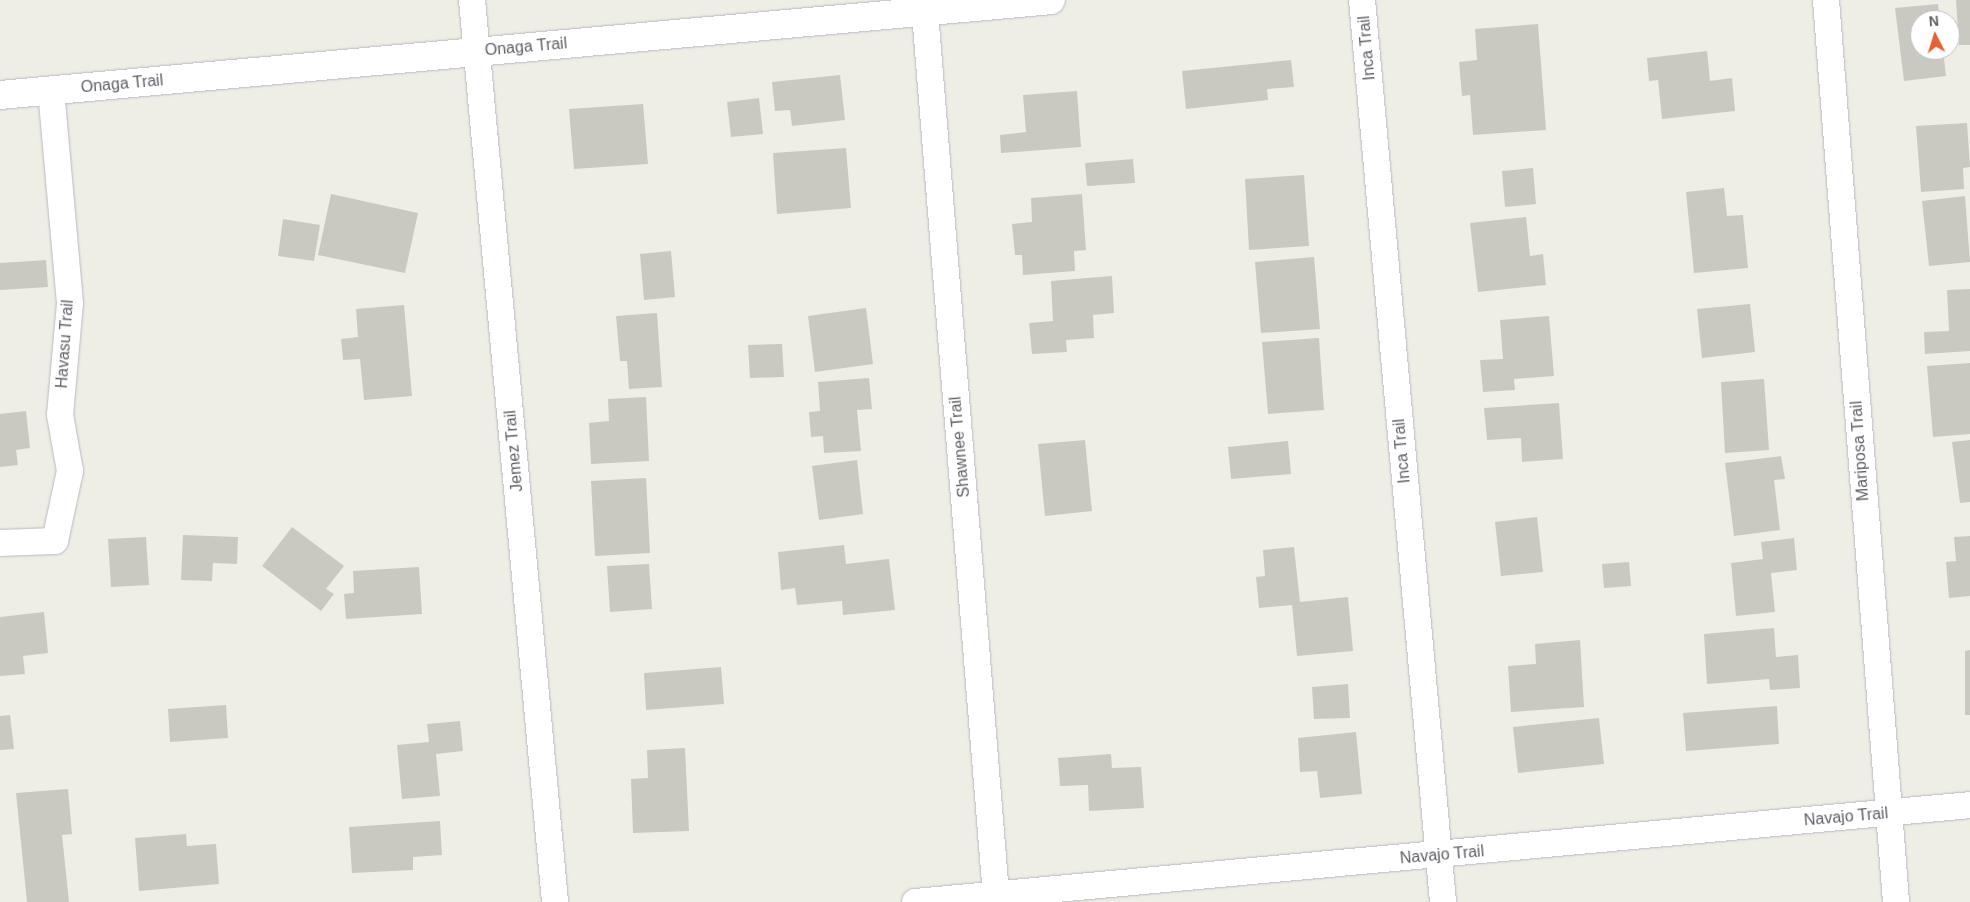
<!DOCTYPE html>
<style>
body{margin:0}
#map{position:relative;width:1970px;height:902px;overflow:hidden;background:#efeee5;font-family:Arial,sans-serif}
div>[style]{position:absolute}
.building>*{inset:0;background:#cac9c1}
.roads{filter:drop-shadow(0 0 1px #b7b9bf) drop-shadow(0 0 1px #b7b9bf)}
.street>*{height:26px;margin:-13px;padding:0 13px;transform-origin:13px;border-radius:13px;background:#fff}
.secondary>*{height:28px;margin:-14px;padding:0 14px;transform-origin:14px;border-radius:14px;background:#fff}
span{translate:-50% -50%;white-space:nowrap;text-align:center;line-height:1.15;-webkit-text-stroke:4.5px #fff;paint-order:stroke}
.street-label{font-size:16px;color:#5d5f65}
.north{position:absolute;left:1910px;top:10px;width:50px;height:50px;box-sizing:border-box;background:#fff;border:1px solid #bebfc1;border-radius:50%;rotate:355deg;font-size:14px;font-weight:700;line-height:20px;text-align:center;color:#5d5f65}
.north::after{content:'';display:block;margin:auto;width:18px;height:22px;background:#e56135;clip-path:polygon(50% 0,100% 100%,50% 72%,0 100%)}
</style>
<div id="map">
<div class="building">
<i style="clip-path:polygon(1956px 0,1970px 0,1970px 45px,1959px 45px)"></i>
<i style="clip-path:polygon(1938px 4px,1940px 20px,1920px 20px,1920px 50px,1943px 50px,1946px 76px,1904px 81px,1895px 8px)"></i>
<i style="clip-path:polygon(1538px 24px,1546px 130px,1473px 135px,1470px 95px,1462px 96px,1459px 62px,1477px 60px,1475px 29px)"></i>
<i style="clip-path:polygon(1707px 51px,1710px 81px,1732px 78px,1735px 111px,1662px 119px,1658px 80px,1649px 81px,1647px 58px)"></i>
<i style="clip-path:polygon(1291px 60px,1294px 87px,1267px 89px,1268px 100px,1186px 109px,1182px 71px)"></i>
<i style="clip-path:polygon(840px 75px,845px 120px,792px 126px,790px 110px,775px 111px,772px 82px)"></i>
<i style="clip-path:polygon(1077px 91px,1081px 147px,1001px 153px,1000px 135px,1026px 132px,1023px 95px)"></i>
<i style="clip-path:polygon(759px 98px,763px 134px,731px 137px,727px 102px)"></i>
<i style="clip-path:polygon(643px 104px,648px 164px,574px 169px,569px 109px)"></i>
<i style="clip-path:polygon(1967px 123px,1970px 167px,1963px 168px,1964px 189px,1921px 192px,1916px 126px)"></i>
<i style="clip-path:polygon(846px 148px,851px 208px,777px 214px,773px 153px)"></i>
<i style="clip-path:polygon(1133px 159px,1135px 183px,1087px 186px,1085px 163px)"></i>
<i style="clip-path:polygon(1533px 168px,1536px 204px,1505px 207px,1502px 171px)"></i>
<i style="clip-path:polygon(1304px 175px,1309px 246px,1249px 250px,1245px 179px)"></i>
<i style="clip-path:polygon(1724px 188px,1727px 216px,1743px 215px,1748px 268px,1694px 273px,1686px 192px)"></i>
<i style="clip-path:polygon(331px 194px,418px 213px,405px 273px,318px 255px)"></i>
<i style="clip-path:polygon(1082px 194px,1086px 250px,1074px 251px,1075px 271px,1023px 275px,1022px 255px,1015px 255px,1012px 224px,1032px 222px,1031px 198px)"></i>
<i style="clip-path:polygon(1965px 196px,1970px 262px,1929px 266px,1922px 201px)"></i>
<i style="clip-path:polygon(1526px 217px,1530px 256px,1543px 254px,1546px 285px,1478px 292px,1470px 223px)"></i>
<i style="clip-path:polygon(283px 219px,320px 225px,314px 261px,278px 256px)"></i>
<i style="clip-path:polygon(671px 251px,675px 297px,644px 300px,640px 254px)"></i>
<i style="clip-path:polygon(1314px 257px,1320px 329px,1261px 333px,1255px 262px)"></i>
<i style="clip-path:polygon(46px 260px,48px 287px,0 290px,0 263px)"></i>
<i style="clip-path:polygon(1112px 276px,1114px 313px,1093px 315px,1094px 338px,1066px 340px,1067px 352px,1032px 354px,1029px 323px,1053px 321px,1051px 281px)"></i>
<i style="clip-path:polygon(1970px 289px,1970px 351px,1925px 354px,1924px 332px,1949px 331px,1947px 290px)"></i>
<i style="clip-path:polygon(1750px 304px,1755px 352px,1702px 358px,1697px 309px)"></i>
<i style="clip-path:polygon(404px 305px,412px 396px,364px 400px,360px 359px,343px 360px,341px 339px,358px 337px,356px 309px)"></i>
<i style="clip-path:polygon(866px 308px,873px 364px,815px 372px,808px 316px)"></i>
<i style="clip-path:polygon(657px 313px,662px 387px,629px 389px,627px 361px,620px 361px,616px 316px)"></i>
<i style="clip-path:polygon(1549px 316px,1554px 376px,1514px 379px,1515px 390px,1483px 392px,1480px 360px,1503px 359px,1500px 320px)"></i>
<i style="clip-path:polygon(1319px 338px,1324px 410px,1268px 414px,1262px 342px)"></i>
<i style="clip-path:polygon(782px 344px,784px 377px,750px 378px,748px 345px)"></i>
<i style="clip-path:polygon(1970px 363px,1970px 434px,1933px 437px,1927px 366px)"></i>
<i style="clip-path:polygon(869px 378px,872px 409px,857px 410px,861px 451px,824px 453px,823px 436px,811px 437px,809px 412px,820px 411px,818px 382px)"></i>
<i style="clip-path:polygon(1764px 379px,1769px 450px,1725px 453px,1721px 382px)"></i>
<i style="clip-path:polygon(646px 397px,649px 461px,591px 464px,589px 423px,609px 421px,608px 399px)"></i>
<i style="clip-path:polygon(1559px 403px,1563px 459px,1522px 462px,1521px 438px,1487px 440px,1484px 408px)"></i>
<i style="clip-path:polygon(26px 411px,30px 448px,16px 450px,18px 465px,0 467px,0 414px)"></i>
<i style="clip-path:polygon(1085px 440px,1092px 511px,1045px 516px,1038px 444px)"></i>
<i style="clip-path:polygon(1970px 440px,1970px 502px,1960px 503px,1952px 442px)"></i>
<i style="clip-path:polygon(1288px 441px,1291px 474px,1231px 479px,1228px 447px)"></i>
<i style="clip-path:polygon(1781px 456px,1785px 479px,1774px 480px,1780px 530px,1734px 536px,1725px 463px)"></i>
<i style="clip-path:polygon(857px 460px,863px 514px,819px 520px,812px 466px)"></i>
<i style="clip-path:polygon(646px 478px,650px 553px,595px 556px,591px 481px)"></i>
<i style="clip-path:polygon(1537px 517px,1543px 572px,1501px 576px,1495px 522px)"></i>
<i style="clip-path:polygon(292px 527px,344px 566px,326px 589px,334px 594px,321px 611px,262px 566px)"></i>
<i style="clip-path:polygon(183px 535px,238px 537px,237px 564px,213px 563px,212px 581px,181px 580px)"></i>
<i style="clip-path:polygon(1970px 536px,1970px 596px,1949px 598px,1946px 562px,1956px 561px,1954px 537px)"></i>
<i style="clip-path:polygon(146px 537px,149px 585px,111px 587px,108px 539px)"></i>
<i style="clip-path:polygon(1794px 538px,1797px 570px,1771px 573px,1775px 612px,1736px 616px,1731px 563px,1763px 559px,1761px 542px)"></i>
<i style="clip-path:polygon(844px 545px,846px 564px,889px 559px,895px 610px,843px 615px,842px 601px,797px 605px,795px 588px,781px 590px,778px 552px)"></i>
<i style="clip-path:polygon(1294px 547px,1300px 602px,1348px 597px,1353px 651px,1297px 656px,1292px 605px,1259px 608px,1256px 577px,1265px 576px,1263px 550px)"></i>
<i style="clip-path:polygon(1629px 562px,1631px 586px,1604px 588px,1602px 564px)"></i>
<i style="clip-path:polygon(649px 564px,652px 609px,610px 612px,607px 566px)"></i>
<i style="clip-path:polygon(419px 567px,422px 614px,346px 619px,344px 594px,354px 593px,353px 571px)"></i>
<i style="clip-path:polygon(44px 612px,48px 653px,23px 656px,25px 674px,0 676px,0 617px)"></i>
<i style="clip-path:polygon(1774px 628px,1776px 657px,1798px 655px,1800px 688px,1770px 690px,1769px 679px,1707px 684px,1704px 634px)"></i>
<i style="clip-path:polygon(1580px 640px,1584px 707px,1511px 712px,1508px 666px,1536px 664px,1535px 644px)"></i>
<i style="clip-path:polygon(1970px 650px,1970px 715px,1965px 715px,1965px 651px)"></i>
<i style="clip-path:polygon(721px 667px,724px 704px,646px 710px,644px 673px)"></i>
<i style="clip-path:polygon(1348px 684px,1350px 718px,1314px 719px,1312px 687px)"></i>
<i style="clip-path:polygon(226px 705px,228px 738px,170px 742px,168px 709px)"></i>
<i style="clip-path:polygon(1777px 706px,1779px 744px,1686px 751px,1683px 713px)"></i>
<i style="clip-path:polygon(10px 715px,14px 749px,0 750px,0 716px)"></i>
<i style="clip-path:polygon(1599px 718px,1604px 764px,1518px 773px,1513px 727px)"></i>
<i style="clip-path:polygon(460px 721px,463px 751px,436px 754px,440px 796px,402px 799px,397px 745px,429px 742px,427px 724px)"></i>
<i style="clip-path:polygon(1356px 732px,1362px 794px,1320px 798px,1317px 771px,1300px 772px,1298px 738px)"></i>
<i style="clip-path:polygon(685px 748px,689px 831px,633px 833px,631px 779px,648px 778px,647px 750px)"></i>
<i style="clip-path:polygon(1111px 754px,1112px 768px,1141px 767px,1144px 808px,1089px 811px,1088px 785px,1060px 786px,1058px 758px)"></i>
<i style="clip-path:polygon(68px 789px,72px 834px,62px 835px,69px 902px,27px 902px,16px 793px)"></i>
<i style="clip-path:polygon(440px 821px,442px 855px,413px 857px,413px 870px,352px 873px,349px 827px)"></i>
<i style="clip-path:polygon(186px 834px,187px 846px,216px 844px,219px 884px,139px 891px,135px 838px)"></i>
</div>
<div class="roads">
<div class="street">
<i style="left:472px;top:0;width:906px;rotate:84.74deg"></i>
<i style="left:924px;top:0;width:898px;rotate:85.4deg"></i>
<i style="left:1362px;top:0;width:906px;rotate:84.87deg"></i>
<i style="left:1826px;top:0;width:905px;rotate:85.56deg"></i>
<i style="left:0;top:543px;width:55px;rotate:-2.1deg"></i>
<i style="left:55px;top:541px;width:72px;rotate:-77.9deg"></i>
<i style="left:70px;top:471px;width:57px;rotate:-100.1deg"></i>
<i style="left:60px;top:415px;width:112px;rotate:-84.9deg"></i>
<i style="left:70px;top:303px;width:214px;rotate:-95.1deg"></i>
<i style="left:915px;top:902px;width:1059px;rotate:-5.25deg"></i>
</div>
<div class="secondary">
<i style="left:0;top:95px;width:1055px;rotate:-5.16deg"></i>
</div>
</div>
<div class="street-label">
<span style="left:526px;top:47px;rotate:-5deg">Onaga Trail</span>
<span style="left:1367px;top:48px;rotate:-95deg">Inca Trail</span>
<span style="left:122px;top:84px;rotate:-5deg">Onaga Trail</span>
<span style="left:65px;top:344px;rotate:-86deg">Havasu Trail</span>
<span style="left:960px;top:447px;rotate:-95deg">Shawnee Trail</span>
<span style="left:514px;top:451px;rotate:-95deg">Jemez Trail</span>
<span style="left:1402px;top:451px;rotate:-95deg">Inca Trail</span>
<span style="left:1860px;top:451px;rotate:-94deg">Mariposa Trail</span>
<span style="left:1846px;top:817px;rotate:-5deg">Navajo Trail</span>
<span style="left:1442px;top:855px;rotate:-5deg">Navajo Trail</span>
</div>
<div class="north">N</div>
</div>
